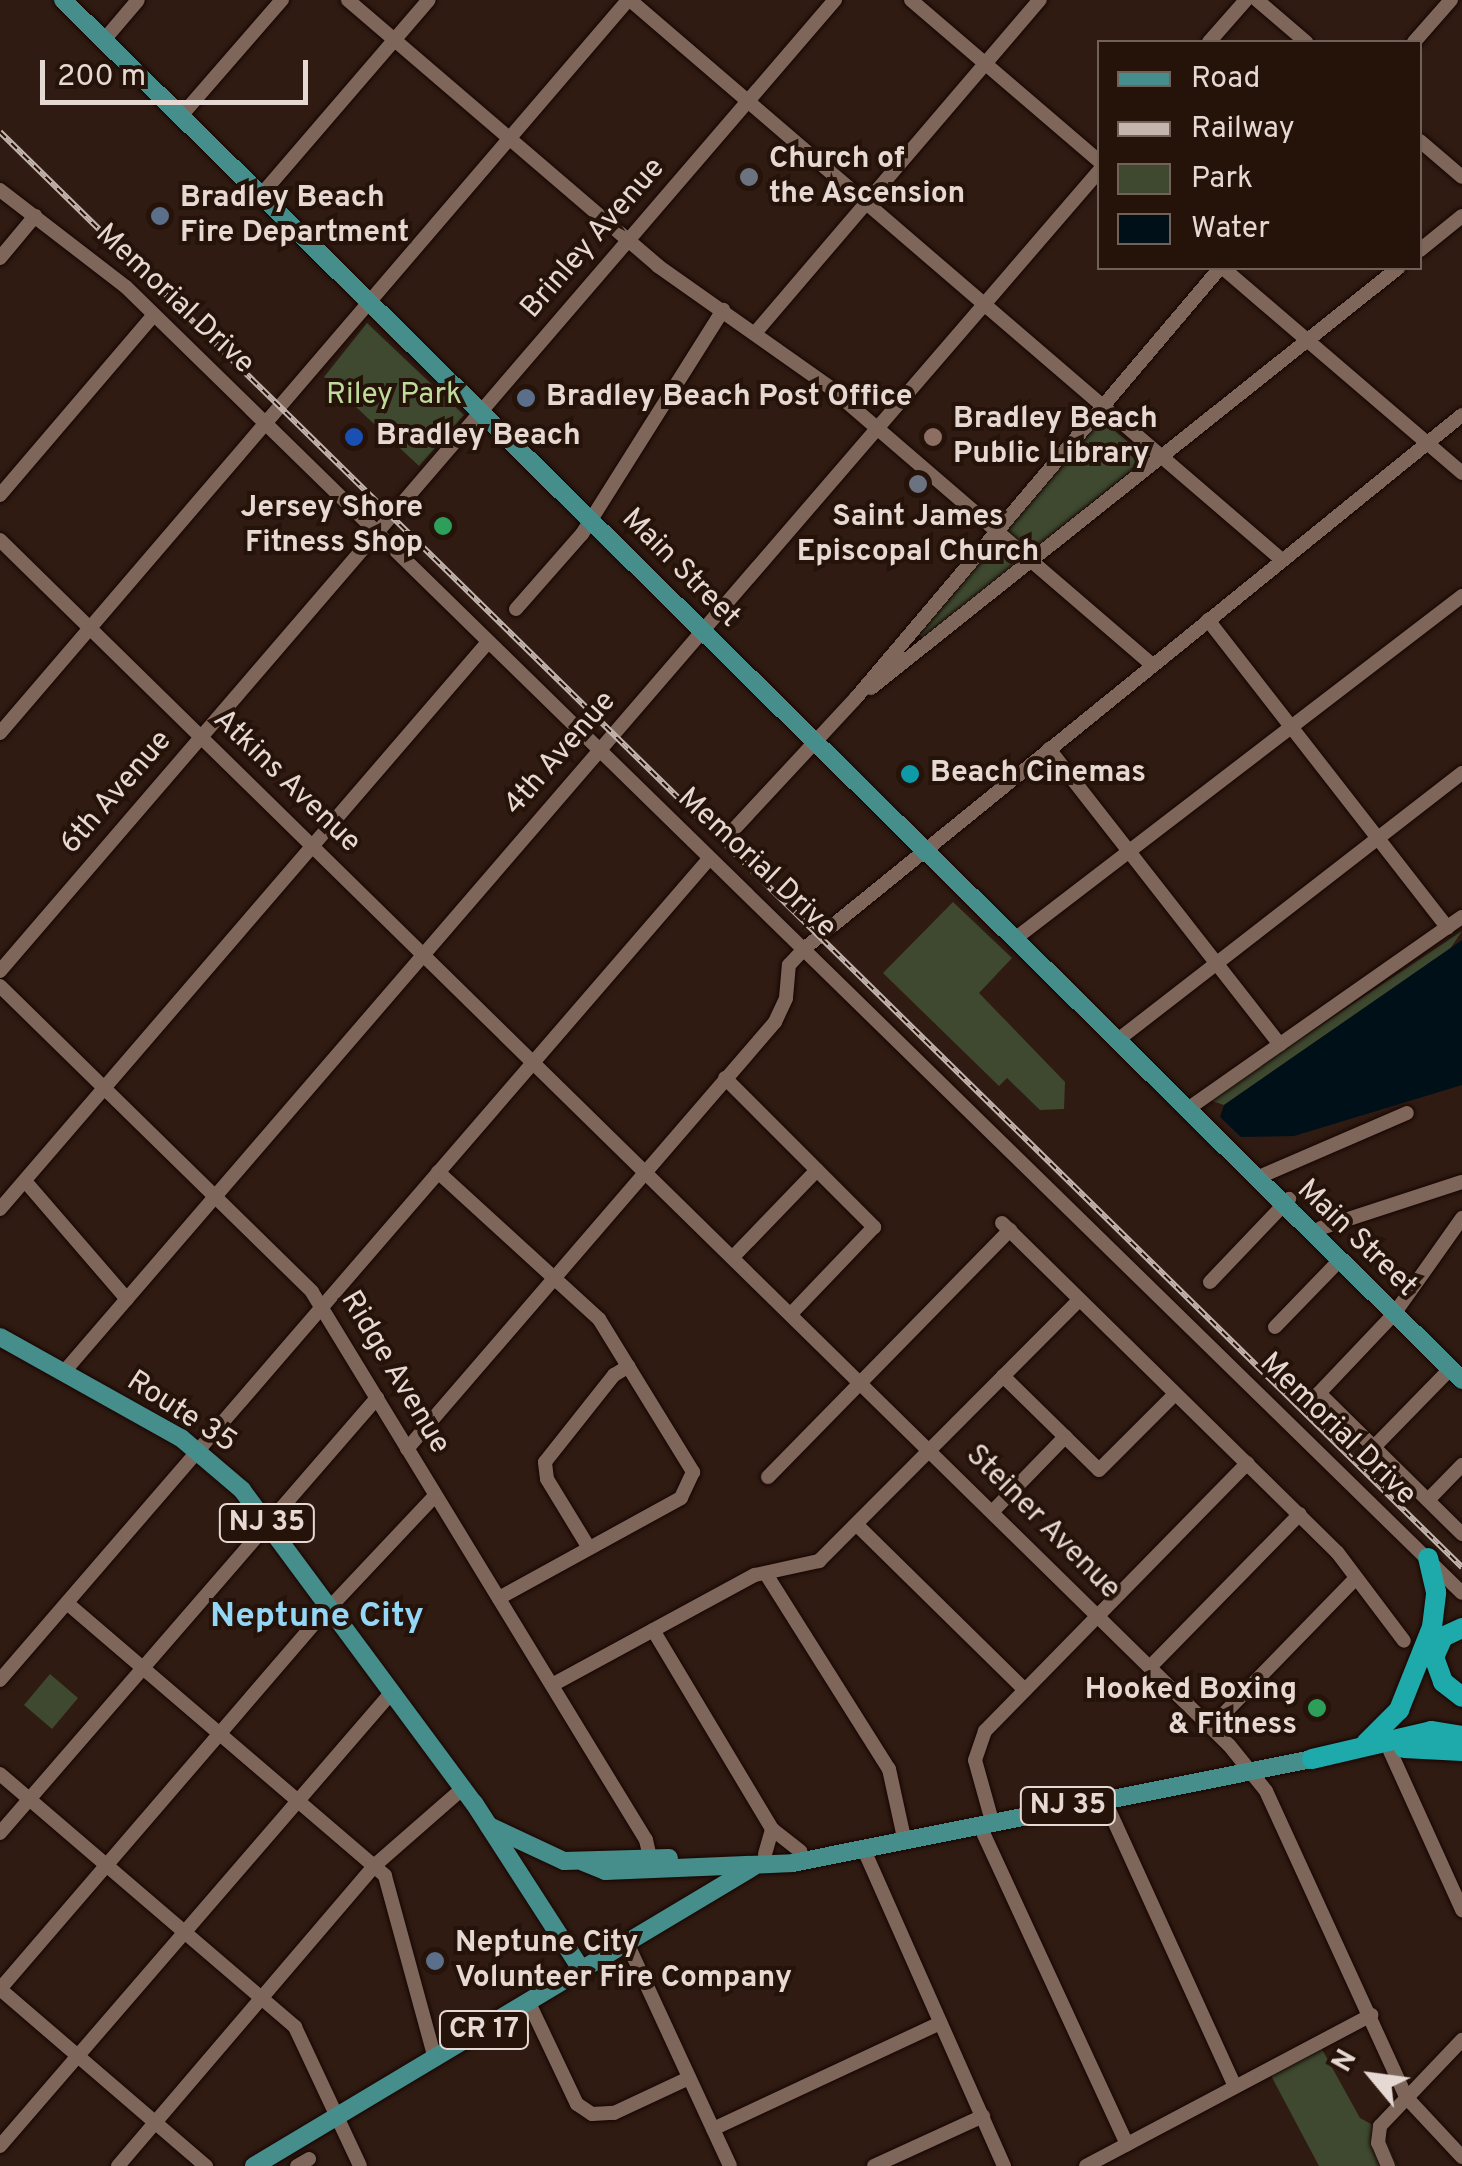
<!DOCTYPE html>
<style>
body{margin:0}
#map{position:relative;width:1462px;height:2166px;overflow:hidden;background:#2f1b12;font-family:Overpass,sans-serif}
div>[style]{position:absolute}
.green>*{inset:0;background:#3e4930}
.water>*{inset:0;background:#001019}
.roads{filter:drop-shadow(0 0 2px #160501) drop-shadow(0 0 2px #160501)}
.minor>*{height:14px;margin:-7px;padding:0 7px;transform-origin:7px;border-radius:7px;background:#7f665b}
.major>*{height:18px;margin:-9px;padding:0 9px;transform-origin:9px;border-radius:9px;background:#458e8b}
.highway>*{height:20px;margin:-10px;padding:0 10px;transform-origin:10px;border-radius:10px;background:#1ea9ab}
.rail>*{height:6px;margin-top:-3px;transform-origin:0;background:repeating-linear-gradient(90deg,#251209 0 8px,#c4b5af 0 16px);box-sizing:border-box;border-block:2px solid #c4b5af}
.dots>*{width:28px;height:28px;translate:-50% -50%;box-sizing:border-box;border:5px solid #251209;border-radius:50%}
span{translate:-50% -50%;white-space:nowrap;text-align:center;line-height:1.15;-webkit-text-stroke:8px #251209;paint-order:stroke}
.shield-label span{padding:2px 8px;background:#251209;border:2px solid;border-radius:8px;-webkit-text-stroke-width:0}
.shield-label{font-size:28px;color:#e6d8d2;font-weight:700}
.poi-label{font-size:30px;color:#e6d8d2;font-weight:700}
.left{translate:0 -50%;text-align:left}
.right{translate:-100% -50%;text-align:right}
.street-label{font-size:30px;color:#e6d8d2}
.park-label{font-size:30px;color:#c0dc9c}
.quarter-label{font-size:35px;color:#94d6f6;font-weight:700}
.legend{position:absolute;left:1097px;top:40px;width:325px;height:230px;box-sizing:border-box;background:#251209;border:2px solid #726159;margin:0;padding:12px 18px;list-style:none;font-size:30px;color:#e6d8d2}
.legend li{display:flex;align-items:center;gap:20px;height:50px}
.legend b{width:50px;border:2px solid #726159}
.north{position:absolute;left:1322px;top:2026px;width:100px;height:100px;-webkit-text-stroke:8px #251209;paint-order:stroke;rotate:299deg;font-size:28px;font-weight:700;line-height:40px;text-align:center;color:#e6d8d2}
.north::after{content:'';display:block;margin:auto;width:35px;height:45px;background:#e6d8d2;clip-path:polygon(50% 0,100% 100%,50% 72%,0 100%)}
.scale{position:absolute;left:40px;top:60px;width:268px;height:45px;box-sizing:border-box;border:5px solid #e6d8d2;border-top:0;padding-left:12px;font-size:30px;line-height:35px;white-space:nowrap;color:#e6d8d2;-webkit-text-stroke:8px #251209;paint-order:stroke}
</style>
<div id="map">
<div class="green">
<i style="clip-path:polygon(367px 323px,464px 415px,419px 466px,324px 377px)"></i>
<i style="clip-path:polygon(1101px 419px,1147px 458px,923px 639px,919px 634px)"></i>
<i style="clip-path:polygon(953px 902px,1012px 958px,979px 993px,1065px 1082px,1064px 1109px,1040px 1110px,1007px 1078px,999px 1086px,883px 973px)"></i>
<i style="clip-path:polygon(1462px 931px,1450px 949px,1224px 1105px,1209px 1100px)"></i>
<i style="clip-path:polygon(50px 1674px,78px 1698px,52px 1729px,24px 1705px)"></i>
<i style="clip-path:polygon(1319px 2044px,1360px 2118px,1382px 2130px,1397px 2166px,1319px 2166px,1268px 2070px)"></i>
</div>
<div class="water">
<i style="clip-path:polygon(1462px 940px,1462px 1085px,1294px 1136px,1241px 1137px,1220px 1117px,1224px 1105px)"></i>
</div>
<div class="roads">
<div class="minor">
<i style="left:348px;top:0;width:408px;rotate:40.6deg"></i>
<i style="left:658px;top:266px;width:208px;rotate:35.2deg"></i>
<i style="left:828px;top:386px;width:428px;rotate:40.7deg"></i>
<i style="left:630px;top:0;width:859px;rotate:40.66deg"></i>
<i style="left:911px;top:0;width:249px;rotate:40.6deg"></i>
<i style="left:1257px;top:0;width:65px;rotate:40.6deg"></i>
<i style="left:104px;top:40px;width:52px;rotate:-49.6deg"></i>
<i style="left:1209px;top:42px;width:56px;rotate:-48.6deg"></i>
<i style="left:1414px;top:42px;width:56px;rotate:-48.6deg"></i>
<i style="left:181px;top:116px;width:154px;rotate:-49deg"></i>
<i style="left:1420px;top:141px;width:55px;rotate:40.6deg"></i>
<i style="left:0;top:190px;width:159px;rotate:37.6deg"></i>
<i style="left:126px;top:287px;width:1868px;rotate:44.35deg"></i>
<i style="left:261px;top:195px;width:257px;rotate:-49.3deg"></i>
<i style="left:1420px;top:250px;width:54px;rotate:-39deg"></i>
<i style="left:0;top:258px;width:55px;rotate:-50.2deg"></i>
<i style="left:1223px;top:268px;width:315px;rotate:40.6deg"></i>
<i style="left:756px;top:332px;width:437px;rotate:-49.5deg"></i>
<i style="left:0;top:495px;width:237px;rotate:-49.5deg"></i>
<i style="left:0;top:540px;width:1721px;rotate:44.44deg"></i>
<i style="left:1229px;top:1745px;width:59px;rotate:51.2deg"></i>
<i style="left:1266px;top:1791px;width:337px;rotate:65.4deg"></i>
<i style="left:1406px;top:2097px;width:82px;rotate:47deg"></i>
<i style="left:516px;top:609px;width:100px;rotate:-48.7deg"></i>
<i style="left:582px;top:534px;width:265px;rotate:-57.8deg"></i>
<i style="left:1208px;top:620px;width:390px;rotate:52.1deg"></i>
<i style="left:871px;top:688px;width:674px;rotate:-38.55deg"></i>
<i style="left:0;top:733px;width:965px;rotate:-49.41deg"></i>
<i style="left:1049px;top:749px;width:375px;rotate:52deg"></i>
<i style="left:736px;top:827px;width:175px;rotate:-47.1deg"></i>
<i style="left:855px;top:699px;width:565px;rotate:-49.74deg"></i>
<i style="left:1016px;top:938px;width:562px;rotate:-37.48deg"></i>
<i style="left:0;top:971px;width:1281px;rotate:-49.31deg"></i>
<i style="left:0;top:986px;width:437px;rotate:44.4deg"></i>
<i style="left:312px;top:1292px;width:642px;rotate:58.64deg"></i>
<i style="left:646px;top:1840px;width:18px;rotate:77deg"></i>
<i style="left:1119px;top:1039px;width:434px;rotate:-37.8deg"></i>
<i style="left:725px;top:1078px;width:211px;rotate:45deg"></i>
<i style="left:874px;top:1227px;width:120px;rotate:133.7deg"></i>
<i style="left:1189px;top:1108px;width:333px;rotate:-35deg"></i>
<i style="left:438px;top:1172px;width:218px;rotate:42.4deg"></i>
<i style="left:599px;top:1319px;width:180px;rotate:58.4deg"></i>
<i style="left:693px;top:1472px;width:29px;rotate:115deg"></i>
<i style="left:681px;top:1498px;width:208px;rotate:151.2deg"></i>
<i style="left:1259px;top:1177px;width:161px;rotate:-23.4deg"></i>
<i style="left:25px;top:1181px;width:156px;rotate:49.2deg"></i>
<i style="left:0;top:1209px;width:748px;rotate:-49.28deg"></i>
<i style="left:1462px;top:1218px;width:118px;rotate:125.3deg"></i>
<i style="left:1394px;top:1314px;width:109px;rotate:133.5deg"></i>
<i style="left:1319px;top:1393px;width:201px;rotate:44.6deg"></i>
<i style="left:1002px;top:1223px;width:470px;rotate:44.5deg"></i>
<i style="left:1337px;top:1552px;width:111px;rotate:53deg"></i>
<i style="left:1321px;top:1228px;width:148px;rotate:-18.1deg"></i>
<i style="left:733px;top:1257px;width:121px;rotate:-46deg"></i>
<i style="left:1210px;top:1282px;width:115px;rotate:-46.4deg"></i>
<i style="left:1275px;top:1327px;width:92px;rotate:-45.9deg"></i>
<i style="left:63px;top:1373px;width:1588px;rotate:-49.24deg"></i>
<i style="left:1003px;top:1376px;width:134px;rotate:44.4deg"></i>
<i style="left:1099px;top:1470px;width:107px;rotate:-45deg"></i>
<i style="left:1374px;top:1447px;width:109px;rotate:-45.7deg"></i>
<i style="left:407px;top:1449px;width:564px;rotate:-49.24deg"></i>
<i style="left:775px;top:1022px;width:26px;rotate:-65deg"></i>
<i style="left:786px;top:998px;width:33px;rotate:-85deg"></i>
<i style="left:789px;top:965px;width:23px;rotate:-47deg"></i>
<i style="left:805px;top:948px;width:846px;rotate:-39.05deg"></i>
<i style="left:768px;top:1477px;width:346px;rotate:-45.6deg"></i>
<i style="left:1428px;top:1500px;width:49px;rotate:-45.8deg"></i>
<i style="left:992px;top:1512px;width:105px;rotate:-45.8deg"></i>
<i style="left:858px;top:1526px;width:234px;rotate:44.5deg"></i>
<i style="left:589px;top:1548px;width:81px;rotate:-121.3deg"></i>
<i style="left:547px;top:1479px;width:17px;rotate:-97deg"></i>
<i style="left:545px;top:1462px;width:111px;rotate:-51.6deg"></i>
<i style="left:614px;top:1375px;width:17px;rotate:-31deg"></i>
<i style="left:766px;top:1574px;width:231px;rotate:57.8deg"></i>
<i style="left:889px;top:1769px;width:71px;rotate:77.7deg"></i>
<i style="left:67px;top:1603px;width:419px;rotate:40.6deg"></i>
<i style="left:385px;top:1876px;width:190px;rotate:74.7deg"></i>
<i style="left:653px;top:1630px;width:232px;rotate:59.1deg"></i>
<i style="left:772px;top:1829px;width:36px;rotate:38deg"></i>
<i style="left:1150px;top:1667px;width:214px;rotate:-45.6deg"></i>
<i style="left:0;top:1680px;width:1085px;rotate:-49.19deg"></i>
<i style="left:552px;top:1685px;width:231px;rotate:-28.5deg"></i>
<i style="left:755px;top:1575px;width:66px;rotate:-12.3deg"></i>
<i style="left:819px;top:1561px;width:368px;rotate:-45.1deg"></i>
<i style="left:1211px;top:1727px;width:206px;rotate:-45.8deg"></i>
<i style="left:1390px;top:1751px;width:175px;rotate:65.6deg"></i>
<i style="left:0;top:1774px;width:389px;rotate:40.6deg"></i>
<i style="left:295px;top:2027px;width:153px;rotate:64.9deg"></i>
<i style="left:1104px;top:1799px;width:316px;rotate:65.5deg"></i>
<i style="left:992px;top:1821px;width:63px;rotate:-105.6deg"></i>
<i style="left:975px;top:1760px;width:31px;rotate:-71deg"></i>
<i style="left:985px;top:1731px;width:375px;rotate:-45.6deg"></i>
<i style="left:979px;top:1824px;width:353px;rotate:65.2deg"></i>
<i style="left:0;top:1833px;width:576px;rotate:-49.09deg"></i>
<i style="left:864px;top:1850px;width:346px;rotate:66.1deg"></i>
<i style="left:765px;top:1854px;width:26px;rotate:-74deg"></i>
<i style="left:628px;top:1945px;width:243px;rotate:65.2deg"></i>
<i style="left:0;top:1989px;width:486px;rotate:-49.3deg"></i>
<i style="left:317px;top:1621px;width:172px;rotate:-46.7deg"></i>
<i style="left:0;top:1989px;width:272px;rotate:40.7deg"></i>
<i style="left:529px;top:2003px;width:112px;rotate:64.6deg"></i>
<i style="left:577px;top:2104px;width:18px;rotate:34deg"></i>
<i style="left:592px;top:2114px;width:22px;rotate:-3deg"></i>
<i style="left:614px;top:2113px;width:83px;rotate:-25deg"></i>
<i style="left:713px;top:2129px;width:251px;rotate:-25deg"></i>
<i style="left:0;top:2146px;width:598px;rotate:-49.2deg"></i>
<i style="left:118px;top:2166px;width:394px;rotate:-49.5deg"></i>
<i style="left:374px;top:1866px;width:118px;rotate:-41.2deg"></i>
<i style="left:297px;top:2166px;width:14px;rotate:-30deg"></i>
<i style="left:874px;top:2166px;width:120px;rotate:-24.6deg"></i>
<i style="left:1086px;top:2166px;width:323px;rotate:-27.9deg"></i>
<i style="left:1388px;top:2166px;width:25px;rotate:-113deg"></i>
<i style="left:1378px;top:2143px;width:17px;rotate:-83deg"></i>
<i style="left:1380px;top:2126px;width:119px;rotate:-46.4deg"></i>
</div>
<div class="major">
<i style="left:63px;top:0;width:1965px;rotate:44.61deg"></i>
<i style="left:0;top:1337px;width:207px;rotate:29.2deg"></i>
<i style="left:181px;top:1438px;width:80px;rotate:40.4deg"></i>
<i style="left:242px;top:1490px;width:390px;rotate:53.5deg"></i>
<i style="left:474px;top:1803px;width:201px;rotate:57.2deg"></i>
<i style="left:489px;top:1826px;width:83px;rotate:25deg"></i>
<i style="left:564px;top:1861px;width:105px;rotate:-1.6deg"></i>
<i style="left:583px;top:1862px;width:24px;rotate:22deg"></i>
<i style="left:605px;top:1871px;width:188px;rotate:-2.4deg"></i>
<i style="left:793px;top:1863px;width:529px;rotate:-11.33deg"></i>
<i style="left:254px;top:2166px;width:582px;rotate:-30.93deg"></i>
</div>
<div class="highway">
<i style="left:1462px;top:1628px;width:21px;rotate:155deg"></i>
<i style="left:1443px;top:1637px;width:22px;rotate:114deg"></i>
<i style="left:1434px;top:1657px;width:27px;rotate:70deg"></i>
<i style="left:1443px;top:1682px;width:24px;rotate:38deg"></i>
<i style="left:1366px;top:1743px;width:47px;rotate:-45deg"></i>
<i style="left:1399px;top:1710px;width:89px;rotate:-68.3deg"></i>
<i style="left:1432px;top:1627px;width:35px;rotate:-83deg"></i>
<i style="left:1436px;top:1592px;width:35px;rotate:-103deg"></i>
<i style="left:1404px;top:1748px;width:58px;rotate:3deg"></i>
<i style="left:1312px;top:1759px;width:122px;rotate:-13.2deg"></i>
<i style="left:1431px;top:1731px;width:31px;rotate:9deg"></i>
</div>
</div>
<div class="rail">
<i style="left:0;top:132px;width:2049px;rotate:44.47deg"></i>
</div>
<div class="dots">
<i style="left:749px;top:177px;background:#6b7280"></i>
<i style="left:160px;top:216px;background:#5c6f8a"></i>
<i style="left:526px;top:398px;background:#5c6f8a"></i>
<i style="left:354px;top:437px;background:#1a4fb4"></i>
<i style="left:933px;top:437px;background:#8d6e63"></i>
<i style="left:918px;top:484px;background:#6b7280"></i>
<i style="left:443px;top:526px;background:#2e9e5b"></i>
<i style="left:910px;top:774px;background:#0f9aa8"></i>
<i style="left:1317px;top:1708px;background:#2e9e5b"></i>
<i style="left:435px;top:1961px;background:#5c6f8a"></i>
</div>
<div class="shield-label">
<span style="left:267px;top:1523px">NJ 35</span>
<span style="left:1068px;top:1806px">NJ 35</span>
<span style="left:484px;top:2030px">CR 17</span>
</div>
<div class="poi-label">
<span class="left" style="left:769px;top:177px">Church of<br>the Ascension</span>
<span class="left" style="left:180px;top:216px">Bradley Beach<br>Fire Department</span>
<span class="left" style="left:546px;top:398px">Bradley Beach Post Office</span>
<span class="left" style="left:953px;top:437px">Bradley Beach<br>Public Library</span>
<span class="left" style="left:376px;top:437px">Bradley Beach</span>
<span class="right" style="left:423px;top:526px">Jersey Shore<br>Fitness Shop</span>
<span style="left:918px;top:535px">Saint James<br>Episcopal Church</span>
<span class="left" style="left:930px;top:774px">Beach Cinemas</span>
<span class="right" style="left:1297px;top:1708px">Hooked Boxing<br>&amp; Fitness</span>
<span class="left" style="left:455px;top:1961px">Neptune City<br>Volunteer Fire Company</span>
</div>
<div class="street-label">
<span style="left:594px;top:239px;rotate:-49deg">Brinley Avenue</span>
<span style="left:174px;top:300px;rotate:43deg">Memorial Drive</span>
<span style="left:680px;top:569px;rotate:45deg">Main Street</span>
<span style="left:561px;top:754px;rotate:-49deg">4th Avenue</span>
<span style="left:286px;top:782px;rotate:44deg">Atkins Avenue</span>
<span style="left:117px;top:793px;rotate:-49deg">6th Avenue</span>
<span style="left:756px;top:864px;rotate:43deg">Memorial Drive</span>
<span style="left:1356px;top:1239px;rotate:44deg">Main Street</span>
<span style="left:394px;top:1373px;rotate:59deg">Ridge Avenue</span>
<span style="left:181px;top:1413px;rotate:33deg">Route 35</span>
<span style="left:1337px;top:1430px;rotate:44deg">Memorial Drive</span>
<span style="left:1042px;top:1523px;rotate:45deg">Steiner Avenue</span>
</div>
<div class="park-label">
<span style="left:394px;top:396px">Riley Park</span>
</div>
<div class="quarter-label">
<span style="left:317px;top:1617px">Neptune City</span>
</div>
<ul class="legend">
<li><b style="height:12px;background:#458e8b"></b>Road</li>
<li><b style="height:12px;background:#c4b5af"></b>Railway</li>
<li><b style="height:28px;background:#3e4930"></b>Park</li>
<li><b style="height:28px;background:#001019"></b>Water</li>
</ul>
<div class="north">N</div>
<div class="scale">200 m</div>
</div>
